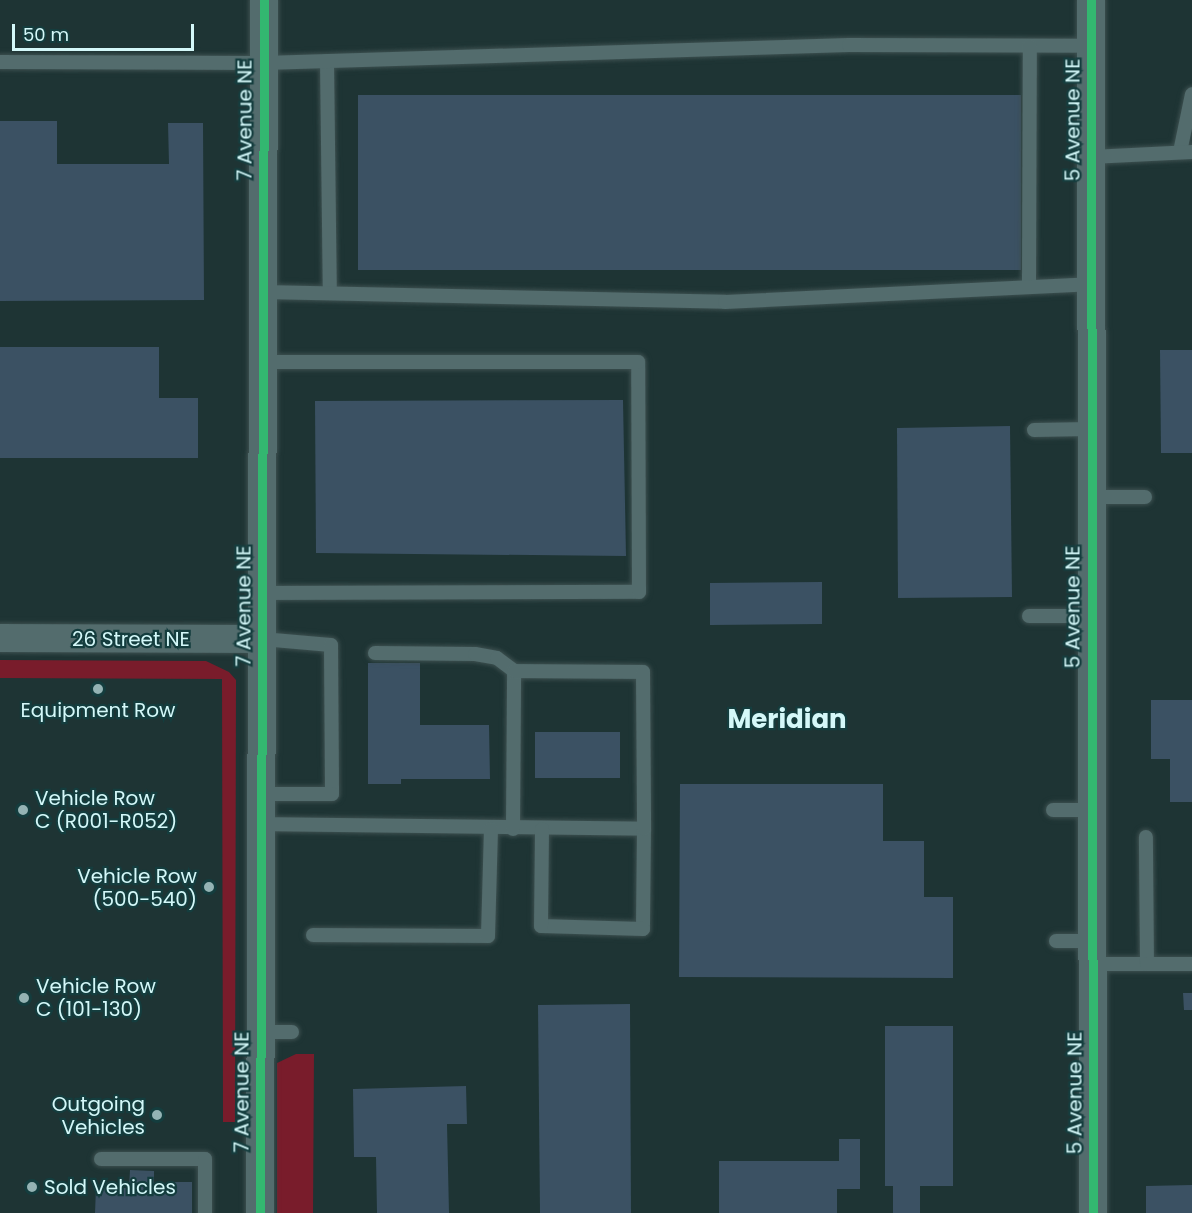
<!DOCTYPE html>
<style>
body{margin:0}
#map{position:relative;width:1192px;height:1213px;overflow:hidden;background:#1e3434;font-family:Poppins,sans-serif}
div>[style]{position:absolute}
.green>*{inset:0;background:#791c2b}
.building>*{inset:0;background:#3b5163}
.roads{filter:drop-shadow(0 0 2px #3d5050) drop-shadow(0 0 2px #3d5050)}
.service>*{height:14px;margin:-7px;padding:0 7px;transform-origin:7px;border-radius:7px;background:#536c6d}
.minor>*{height:28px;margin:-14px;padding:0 14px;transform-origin:14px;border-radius:14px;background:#536c6d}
.cycleway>*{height:9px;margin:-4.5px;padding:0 4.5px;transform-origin:4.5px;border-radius:4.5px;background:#33b770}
.dots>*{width:16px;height:16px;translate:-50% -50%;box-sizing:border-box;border:3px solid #143d3e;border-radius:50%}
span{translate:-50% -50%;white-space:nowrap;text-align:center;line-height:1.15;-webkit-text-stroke:4.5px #143d3e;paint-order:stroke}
.street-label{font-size:20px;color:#d4f8f9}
.poi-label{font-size:20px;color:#d4f8f9}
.left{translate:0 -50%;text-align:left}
.right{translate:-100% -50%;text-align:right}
.district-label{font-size:26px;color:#d4f8f9;font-weight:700}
.scale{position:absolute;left:12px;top:24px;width:182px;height:27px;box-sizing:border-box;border:3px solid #d4f8f9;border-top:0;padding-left:8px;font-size:18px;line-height:21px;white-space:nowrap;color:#d4f8f9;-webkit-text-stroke:4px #143d3e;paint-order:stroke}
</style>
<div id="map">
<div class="green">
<i style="clip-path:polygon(0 660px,206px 661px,229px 672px,236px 680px,235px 1122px,223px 1122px,222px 679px,0 678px)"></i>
<i style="clip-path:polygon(296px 1054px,314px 1054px,313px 1213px,277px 1213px,277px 1063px)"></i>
</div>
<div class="building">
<i style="clip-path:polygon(358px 95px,1021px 95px,1021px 270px,358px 270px)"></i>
<i style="clip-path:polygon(0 121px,57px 121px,57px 164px,169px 164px,168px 123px,203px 123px,204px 300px,0 301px)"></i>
<i style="clip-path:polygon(0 347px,159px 347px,159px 398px,198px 398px,198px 458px,0 458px)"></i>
<i style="clip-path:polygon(1160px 350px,1192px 350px,1192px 453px,1161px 453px)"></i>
<i style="clip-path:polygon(623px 400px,626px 556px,316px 553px,315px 401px)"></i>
<i style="clip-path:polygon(1010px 426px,1012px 597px,898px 598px,897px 428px)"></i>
<i style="clip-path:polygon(822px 582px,822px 624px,710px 625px,710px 583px)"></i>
<i style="clip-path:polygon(368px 663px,420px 663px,420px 725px,489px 725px,490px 779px,401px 779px,401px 784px,368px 784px)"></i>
<i style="clip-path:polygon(1151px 700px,1192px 700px,1192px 802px,1170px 802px,1170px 759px,1151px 759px)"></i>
<i style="clip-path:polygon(535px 732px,620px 732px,620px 778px,535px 778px)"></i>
<i style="clip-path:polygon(680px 784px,883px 784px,883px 841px,924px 841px,924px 897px,953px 897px,953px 978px,679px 977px)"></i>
<i style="clip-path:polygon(1183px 993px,1192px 993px,1192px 1010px,1184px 1010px)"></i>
<i style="clip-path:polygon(630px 1004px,631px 1213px,540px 1213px,538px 1005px)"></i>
<i style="clip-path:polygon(885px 1026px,953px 1026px,953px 1186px,920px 1186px,920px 1213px,893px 1213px,893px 1186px,885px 1186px)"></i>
<i style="clip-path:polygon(466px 1086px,467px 1124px,447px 1124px,449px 1213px,377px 1213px,376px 1157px,354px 1157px,353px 1089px)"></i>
<i style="clip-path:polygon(839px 1139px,860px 1139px,860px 1189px,837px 1189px,837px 1213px,719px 1213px,719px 1161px,839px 1161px)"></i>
<i style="clip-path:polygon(130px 1170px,154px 1171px,154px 1188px,173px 1185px,173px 1182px,192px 1182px,192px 1213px,95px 1213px,96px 1188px,129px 1188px)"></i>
<i style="clip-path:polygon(1192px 1185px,1192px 1213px,1146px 1213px,1146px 1186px)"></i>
</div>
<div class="roads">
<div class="service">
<i style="left:327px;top:61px;width:232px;rotate:89.3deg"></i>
<i style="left:0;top:62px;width:264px;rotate:0.2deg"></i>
<i style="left:264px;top:63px;width:585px;rotate:-1.76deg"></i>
<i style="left:849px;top:45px;width:242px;rotate:0.2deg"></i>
<i style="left:1180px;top:152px;width:59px;rotate:-78.3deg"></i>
<i style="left:1091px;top:157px;width:101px;rotate:-2.8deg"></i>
<i style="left:1029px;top:285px;width:239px;rotate:-89.8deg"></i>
<i style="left:263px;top:292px;width:462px;rotate:1.2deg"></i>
<i style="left:725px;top:302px;width:365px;rotate:-2.8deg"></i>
<i style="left:1034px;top:430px;width:56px;rotate:-1deg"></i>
<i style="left:1090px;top:497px;width:55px"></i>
<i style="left:262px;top:593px;width:377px;rotate:-0.2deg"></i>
<i style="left:639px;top:592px;width:230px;rotate:-90.2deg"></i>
<i style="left:638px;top:362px;width:376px;rotate:180deg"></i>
<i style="left:1029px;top:616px;width:62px"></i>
<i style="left:262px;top:639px;width:69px;rotate:5deg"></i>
<i style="left:331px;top:645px;width:149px;rotate:89.6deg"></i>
<i style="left:332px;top:794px;width:70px;rotate:180deg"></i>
<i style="left:375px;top:653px;width:100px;rotate:0.6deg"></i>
<i style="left:475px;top:654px;width:22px;rotate:10deg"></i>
<i style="left:497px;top:658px;width:21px;rotate:37deg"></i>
<i style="left:1053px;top:810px;width:38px"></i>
<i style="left:261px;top:824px;width:383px;rotate:0.7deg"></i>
<i style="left:644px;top:829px;width:100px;rotate:90.6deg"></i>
<i style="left:643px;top:929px;width:102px;rotate:-178.3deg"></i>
<i style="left:541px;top:926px;width:97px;rotate:-89.4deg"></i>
<i style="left:513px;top:829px;width:158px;rotate:-89.6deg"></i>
<i style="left:514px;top:671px;width:129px;rotate:0.4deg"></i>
<i style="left:643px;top:672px;width:157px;rotate:89.6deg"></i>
<i style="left:313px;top:935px;width:175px;rotate:0.3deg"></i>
<i style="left:488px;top:936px;width:107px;rotate:-88.4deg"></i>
<i style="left:1056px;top:941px;width:36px"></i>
<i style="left:1092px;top:964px;width:55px"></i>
<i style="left:1147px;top:964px;width:127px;rotate:-90.5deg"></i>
<i style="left:1147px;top:964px;width:45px"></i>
<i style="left:260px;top:1032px;width:32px"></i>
<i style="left:101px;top:1159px;width:104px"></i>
<i style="left:205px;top:1159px;width:54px;rotate:90deg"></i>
</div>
<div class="minor">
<i style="left:1091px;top:0;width:1213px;rotate:89.91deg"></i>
<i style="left:0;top:638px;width:262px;rotate:0.2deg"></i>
<i style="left:260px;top:1213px;width:1213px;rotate:-89.81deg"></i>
</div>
</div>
<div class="cycleway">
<i style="left:1091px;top:0;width:1213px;rotate:89.91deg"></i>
<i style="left:260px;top:1213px;width:1213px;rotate:-89.81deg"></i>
</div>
<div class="dots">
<i style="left:98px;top:689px;background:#94b3b4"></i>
<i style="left:23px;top:810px;background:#94b3b4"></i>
<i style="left:209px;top:887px;background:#94b3b4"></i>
<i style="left:24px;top:998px;background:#94b3b4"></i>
<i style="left:157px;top:1115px;background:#94b3b4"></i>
<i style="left:32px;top:1187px;background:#94b3b4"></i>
</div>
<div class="street-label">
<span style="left:245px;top:120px;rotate:-90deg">7 Avenue NE</span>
<span style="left:1073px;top:120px;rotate:-90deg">5 Avenue NE</span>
<span style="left:244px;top:606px;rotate:-90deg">7 Avenue NE</span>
<span style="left:1073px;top:607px;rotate:-90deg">5 Avenue NE</span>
<span style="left:131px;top:639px">26 Street NE</span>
<span style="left:242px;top:1092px;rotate:-90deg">7 Avenue NE</span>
<span style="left:1075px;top:1093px;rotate:-90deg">5 Avenue NE</span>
</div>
<div class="poi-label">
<span style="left:98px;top:710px">Equipment Row</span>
<span class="left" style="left:35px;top:810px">Vehicle Row<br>C (R001-R052)</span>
<span class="right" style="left:197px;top:888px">Vehicle Row<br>(500-540)</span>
<span class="left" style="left:36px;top:998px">Vehicle Row<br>C (101-130)</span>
<span class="right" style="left:145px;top:1116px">Outgoing<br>Vehicles</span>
<span class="left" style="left:44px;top:1187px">Sold Vehicles</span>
</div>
<div class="district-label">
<span style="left:787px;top:720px">Meridian</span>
</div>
<div class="scale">50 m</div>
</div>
